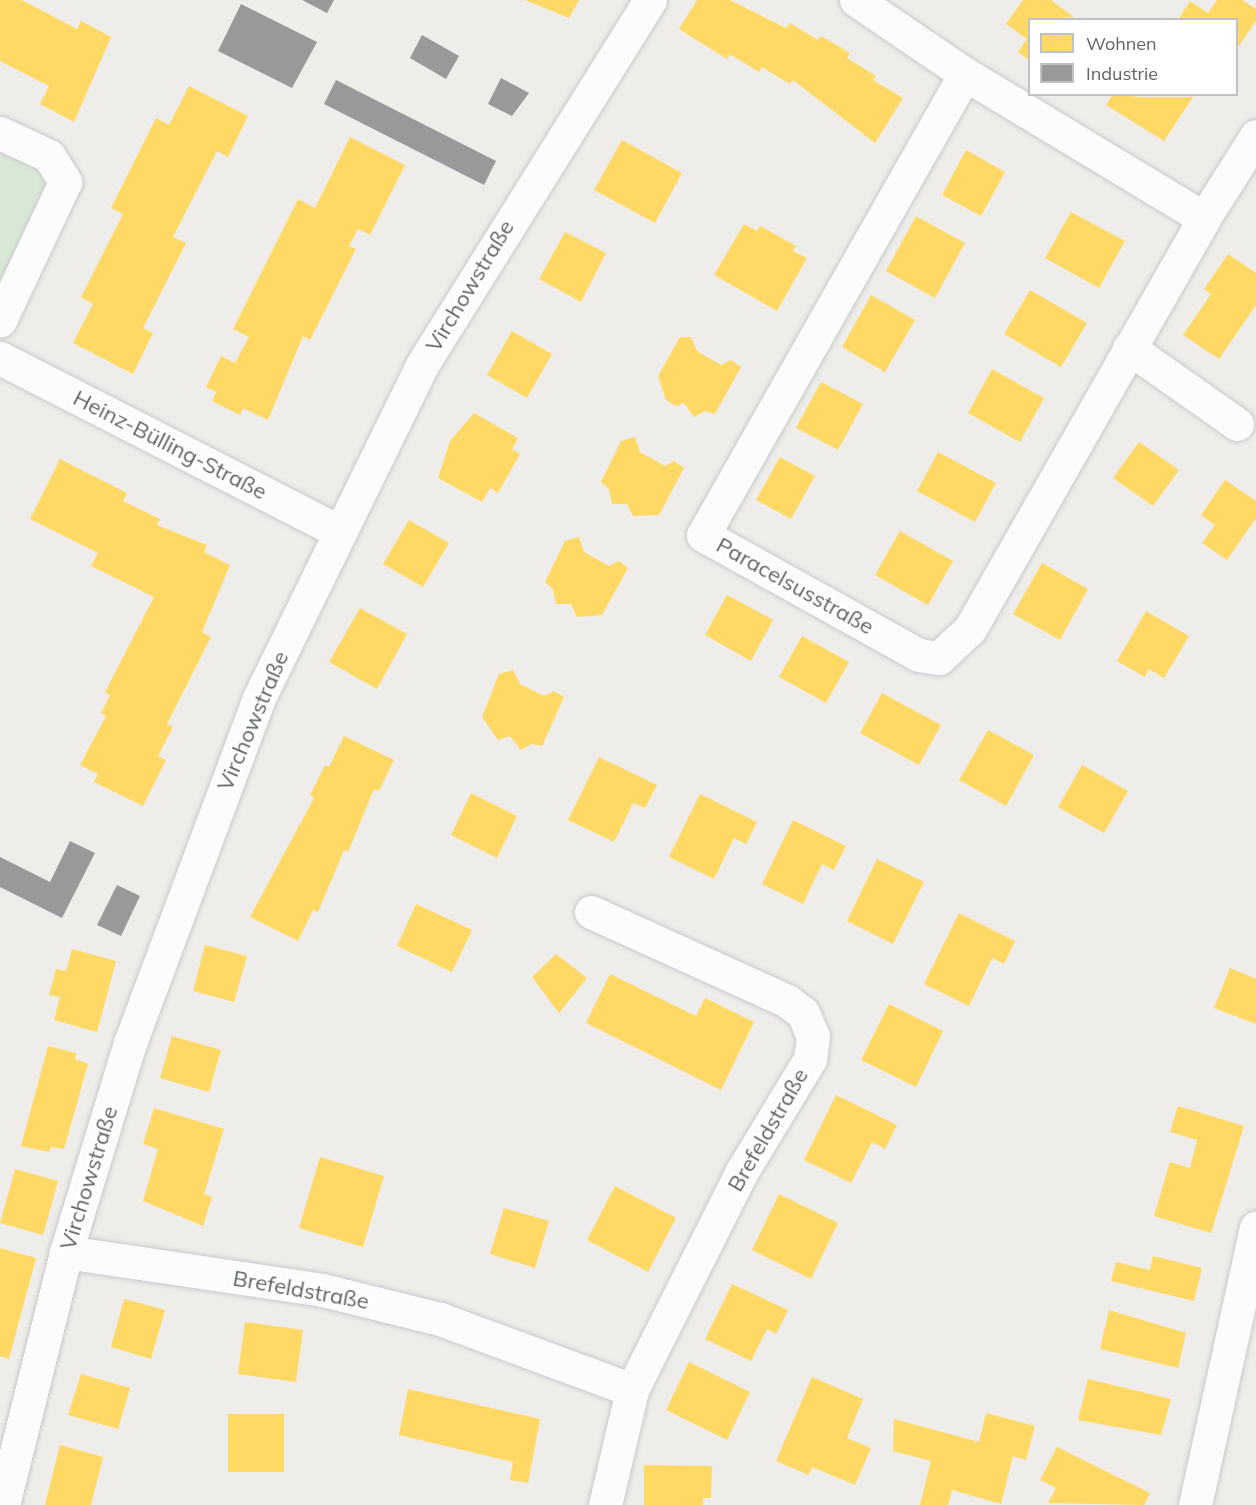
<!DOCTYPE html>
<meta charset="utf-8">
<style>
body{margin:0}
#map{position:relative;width:1256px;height:1505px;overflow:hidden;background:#eeedea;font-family:Mulish,sans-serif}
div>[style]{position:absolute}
.green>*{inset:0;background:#dae9d7}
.homes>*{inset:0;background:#ffd966}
.industry>*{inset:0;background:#999}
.roads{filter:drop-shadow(0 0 2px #c9caca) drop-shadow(0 0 2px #c9caca)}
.minor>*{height:33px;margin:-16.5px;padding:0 16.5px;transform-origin:16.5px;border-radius:16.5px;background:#fcfcfc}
span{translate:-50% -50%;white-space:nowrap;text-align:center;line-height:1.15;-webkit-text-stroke:6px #fff;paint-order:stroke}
.street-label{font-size:22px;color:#5f6467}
.legend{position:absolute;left:1028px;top:18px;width:210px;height:78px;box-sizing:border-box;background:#fff;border:2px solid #bfc1c2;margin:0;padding:8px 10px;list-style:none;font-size:18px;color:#5f6467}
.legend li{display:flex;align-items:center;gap:12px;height:30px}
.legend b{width:30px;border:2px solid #bfc1c2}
</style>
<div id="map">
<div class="green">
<i style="clip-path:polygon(0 150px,39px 164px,49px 184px,0 292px)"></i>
</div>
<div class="homes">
<i style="clip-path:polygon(0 0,22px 0,77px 29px,81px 21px,111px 37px,74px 122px,40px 104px,49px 86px,0 61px)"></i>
<i style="clip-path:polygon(525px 0,579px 0,569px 18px)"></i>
<i style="clip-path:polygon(697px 0,730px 0,786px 28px,790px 23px,818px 40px,821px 36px,850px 53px,847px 58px,876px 76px,873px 80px,903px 98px,875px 143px,793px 80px,790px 84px,762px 67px,759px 72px,730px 54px,727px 59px,679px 29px)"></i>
<i style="clip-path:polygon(1023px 0,1051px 0,1074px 17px,1029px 20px,1029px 60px,1018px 52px,1027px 39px,1006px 24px)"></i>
<i style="clip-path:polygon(1217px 0,1242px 0,1256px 9px,1256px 21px,1236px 50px,1236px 20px,1178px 20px,1190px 1px,1208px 13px)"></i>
<i style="clip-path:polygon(189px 86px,248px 116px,228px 157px,217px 151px,173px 237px,186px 243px,143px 328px,153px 333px,133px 374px,73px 343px,93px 304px,81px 297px,123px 214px,111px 208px,156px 118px,169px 125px)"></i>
<i style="clip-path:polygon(1113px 94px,1138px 97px,1193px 97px,1164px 141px,1106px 105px)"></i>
<i style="clip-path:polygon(350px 137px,405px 165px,370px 235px,358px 229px,349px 246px,356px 249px,310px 340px,303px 336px,268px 420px,243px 408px,240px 415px,212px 401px,216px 392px,206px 387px,221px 356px,235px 363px,249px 337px,233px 329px,298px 199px,315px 208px)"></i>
<i style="clip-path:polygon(622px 140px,682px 173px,655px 223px,594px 190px)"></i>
<i style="clip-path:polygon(966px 150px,1005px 172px,981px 216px,942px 195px)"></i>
<i style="clip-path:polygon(1071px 212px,1125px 241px,1099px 288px,1045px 258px)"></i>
<i style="clip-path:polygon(916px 216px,965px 243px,935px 298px,886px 271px)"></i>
<i style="clip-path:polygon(744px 224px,757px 231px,760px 226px,796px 246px,793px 251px,807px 258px,777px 311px,714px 275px)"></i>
<i style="clip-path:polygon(565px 232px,606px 253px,581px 302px,539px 279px)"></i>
<i style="clip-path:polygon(1228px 254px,1256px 273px,1256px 305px,1219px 359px,1183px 335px,1211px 294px,1204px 289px)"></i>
<i style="clip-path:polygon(1030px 290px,1087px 323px,1061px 367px,1004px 334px)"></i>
<i style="clip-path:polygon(871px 295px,915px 320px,885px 372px,842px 347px)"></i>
<i style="clip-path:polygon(512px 331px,552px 354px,527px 398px,487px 375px)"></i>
<i style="clip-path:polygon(680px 337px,691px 337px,697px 351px,721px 365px,731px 360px,741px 367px,715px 414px,705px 411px,694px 417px,684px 403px,676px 406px,666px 400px,658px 376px)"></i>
<i style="clip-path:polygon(992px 369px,1044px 398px,1020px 442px,968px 413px)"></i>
<i style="clip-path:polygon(821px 382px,863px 404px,838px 450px,796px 428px)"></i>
<i style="clip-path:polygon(474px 413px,518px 438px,512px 449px,520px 454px,498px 493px,490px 488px,482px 502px,438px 478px,450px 441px)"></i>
<i style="clip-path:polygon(635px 437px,640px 452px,665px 466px,674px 461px,684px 468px,659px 515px,633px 516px,627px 504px,612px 504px,609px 489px,601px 482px,621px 441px)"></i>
<i style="clip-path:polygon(1139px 442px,1179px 470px,1153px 506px,1113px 478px)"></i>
<i style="clip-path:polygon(938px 452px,996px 483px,975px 522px,917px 491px)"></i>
<i style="clip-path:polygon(780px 457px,815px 476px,791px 519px,756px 500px)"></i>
<i style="clip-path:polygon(60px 459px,127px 493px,123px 501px,160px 519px,157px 525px,207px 545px,204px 552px,230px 565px,202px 632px,211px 637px,167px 724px,173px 727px,158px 756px,166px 760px,143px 806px,94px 782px,98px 774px,80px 765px,106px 716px,101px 713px,110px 695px,105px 692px,154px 597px,91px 566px,98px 553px,30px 519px)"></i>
<i style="clip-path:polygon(1225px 480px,1256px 501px,1256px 518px,1227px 560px,1202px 543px,1215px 525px,1201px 515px)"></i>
<i style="clip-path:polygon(409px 520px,449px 543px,423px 587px,383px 564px)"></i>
<i style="clip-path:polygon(900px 531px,953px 561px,928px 605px,875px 575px)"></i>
<i style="clip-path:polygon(579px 537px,584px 552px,609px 566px,619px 561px,628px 568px,602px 615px,577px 617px,571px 604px,556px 604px,553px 589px,545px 582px,565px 541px)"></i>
<i style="clip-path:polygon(1042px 563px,1088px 589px,1060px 640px,1013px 614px)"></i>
<i style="clip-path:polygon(727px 595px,773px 620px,751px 661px,705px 635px)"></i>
<i style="clip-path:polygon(360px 608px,407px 634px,377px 689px,329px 662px)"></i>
<i style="clip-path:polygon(1146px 611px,1189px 636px,1164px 678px,1149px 669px,1145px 677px,1117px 661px)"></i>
<i style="clip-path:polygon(802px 636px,849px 662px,826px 703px,779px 677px)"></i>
<i style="clip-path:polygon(513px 670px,520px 684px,544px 696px,554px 691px,564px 697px,542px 746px,531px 744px,521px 750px,510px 736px,498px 740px,482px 717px,499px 674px)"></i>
<i style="clip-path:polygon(882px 693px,941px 725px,919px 765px,860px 733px)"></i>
<i style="clip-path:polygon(988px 730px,1034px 755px,1006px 806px,959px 780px)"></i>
<i style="clip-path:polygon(344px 736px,394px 760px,379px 791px,374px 789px,348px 852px,344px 850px,318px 912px,313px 910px,298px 941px,250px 917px,314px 798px,310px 795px,325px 765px,329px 767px)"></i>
<i style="clip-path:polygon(599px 757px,657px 785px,645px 808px,633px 803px,614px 842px,568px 820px)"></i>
<i style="clip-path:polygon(1082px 765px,1128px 791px,1104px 833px,1058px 807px)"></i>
<i style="clip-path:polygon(471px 793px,517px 816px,497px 858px,451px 835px)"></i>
<i style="clip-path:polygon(700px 794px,757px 822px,746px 844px,734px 838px,714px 879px,669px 857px)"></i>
<i style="clip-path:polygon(793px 820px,846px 846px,834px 870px,822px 864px,803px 904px,762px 884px)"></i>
<i style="clip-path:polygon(877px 859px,924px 882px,893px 944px,847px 921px)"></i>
<i style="clip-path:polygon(416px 904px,472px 930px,452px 972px,397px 946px)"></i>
<i style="clip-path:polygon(959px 913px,1015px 941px,1004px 964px,992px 958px,969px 1006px,924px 984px)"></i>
<i style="clip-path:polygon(205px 945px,247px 956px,234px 1002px,193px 991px)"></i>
<i style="clip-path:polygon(72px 949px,116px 961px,97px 1032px,54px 1020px,60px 997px,49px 995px,56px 969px,66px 971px)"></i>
<i style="clip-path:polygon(556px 954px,587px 978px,559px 1013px,532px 977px)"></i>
<i style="clip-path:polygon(1230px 968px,1256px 979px,1256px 1024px,1214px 1008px)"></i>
<i style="clip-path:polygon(610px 974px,696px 1016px,705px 998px,754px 1022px,721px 1090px,586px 1023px)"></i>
<i style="clip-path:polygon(889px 1004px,943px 1031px,916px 1087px,861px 1060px)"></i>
<i style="clip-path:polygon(172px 1036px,221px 1050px,209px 1092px,160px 1078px)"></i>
<i style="clip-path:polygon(48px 1046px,76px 1053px,75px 1059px,88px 1064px,64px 1149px,51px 1147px,49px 1152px,21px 1146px)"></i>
<i style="clip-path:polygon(836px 1095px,897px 1125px,885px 1149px,872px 1142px,851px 1183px,804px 1160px)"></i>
<i style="clip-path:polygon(1178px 1106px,1244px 1126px,1211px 1233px,1154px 1216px,1170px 1162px,1190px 1168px,1197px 1140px,1170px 1132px)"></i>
<i style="clip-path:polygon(154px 1108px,224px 1129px,204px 1194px,212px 1197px,203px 1226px,143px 1201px,158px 1149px,143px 1144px)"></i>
<i style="clip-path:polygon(320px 1157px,384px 1176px,363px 1247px,299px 1228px)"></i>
<i style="clip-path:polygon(15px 1169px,58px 1181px,43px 1235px,0 1223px)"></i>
<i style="clip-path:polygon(615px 1186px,676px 1218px,648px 1272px,587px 1240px)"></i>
<i style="clip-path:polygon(779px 1194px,838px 1223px,811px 1279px,752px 1250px)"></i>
<i style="clip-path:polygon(504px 1208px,549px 1221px,535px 1268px,490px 1254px)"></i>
<i style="clip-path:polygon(0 1248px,36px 1258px,9px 1359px,0 1356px)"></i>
<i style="clip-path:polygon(1153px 1256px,1202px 1268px,1194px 1301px,1111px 1281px,1116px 1262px,1150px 1270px)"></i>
<i style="clip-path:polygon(732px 1284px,788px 1310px,776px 1334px,767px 1329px,751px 1361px,705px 1339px)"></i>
<i style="clip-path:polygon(124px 1299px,165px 1310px,151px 1359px,111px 1347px)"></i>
<i style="clip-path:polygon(1109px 1310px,1186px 1333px,1178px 1368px,1100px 1349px)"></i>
<i style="clip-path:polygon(245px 1322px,303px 1330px,296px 1382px,238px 1374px)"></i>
<i style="clip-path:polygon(689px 1362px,750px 1392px,727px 1440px,666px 1410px)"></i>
<i style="clip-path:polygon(81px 1374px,130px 1388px,118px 1429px,68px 1415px)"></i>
<i style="clip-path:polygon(812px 1377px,863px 1399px,847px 1438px,871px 1448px,855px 1485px,812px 1467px,809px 1475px,776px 1461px)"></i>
<i style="clip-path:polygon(1088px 1379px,1171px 1399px,1161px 1435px,1078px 1420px)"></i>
<i style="clip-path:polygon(408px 1389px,540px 1419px,528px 1483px,510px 1480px,513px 1462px,399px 1435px)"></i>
<i style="clip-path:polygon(986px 1413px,1035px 1426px,1026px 1460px,1013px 1456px,1001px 1504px,952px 1490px,948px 1505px,920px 1505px,931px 1461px,893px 1451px,894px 1419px,979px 1442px)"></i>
<i style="clip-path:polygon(228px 1414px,284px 1414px,284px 1472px,228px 1472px)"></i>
<i style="clip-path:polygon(60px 1445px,103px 1457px,91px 1505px,45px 1505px)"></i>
<i style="clip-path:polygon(1057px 1447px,1150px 1493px,1144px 1505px,1048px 1503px,1056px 1488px,1040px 1480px)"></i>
<i style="clip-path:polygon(644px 1465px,712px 1466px,711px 1498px,703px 1498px,703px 1505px,644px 1505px)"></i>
</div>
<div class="industry">
<i style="clip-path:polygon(302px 0,334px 0,327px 13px)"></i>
<i style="clip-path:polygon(241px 4px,317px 42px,292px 88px,218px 51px)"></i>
<i style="clip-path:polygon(422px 35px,459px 56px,446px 79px,410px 58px)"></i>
<i style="clip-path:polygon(501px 78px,529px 93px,512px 116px,488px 104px)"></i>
<i style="clip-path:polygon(336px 80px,496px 161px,484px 185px,324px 104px)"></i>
<i style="clip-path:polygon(70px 841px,95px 853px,62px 918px,0 887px,0 857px,50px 882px)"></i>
<i style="clip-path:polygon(117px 885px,140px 896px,121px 936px,97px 925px)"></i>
</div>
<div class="roads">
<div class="minor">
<i style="left:856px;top:0;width:132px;rotate:34.2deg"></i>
<i style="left:965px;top:74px;width:279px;rotate:31.1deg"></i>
<i style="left:1204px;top:218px;width:97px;rotate:-57.6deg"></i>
<i style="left:965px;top:74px;width:530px;rotate:119.61deg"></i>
<i style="left:703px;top:535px;width:247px;rotate:29.1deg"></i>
<i style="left:919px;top:655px;width:20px;rotate:9deg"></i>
<i style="left:939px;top:658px;width:42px;rotate:-43.1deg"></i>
<i style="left:970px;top:629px;width:473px;rotate:-60.3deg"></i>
<i style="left:0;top:133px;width:54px;rotate:25.1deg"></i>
<i style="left:49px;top:156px;width:31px;rotate:58deg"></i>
<i style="left:65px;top:182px;width:153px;rotate:115.2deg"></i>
<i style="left:1129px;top:348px;width:132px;rotate:35.1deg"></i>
<i style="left:0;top:358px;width:382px;rotate:27.1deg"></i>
<i style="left:591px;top:912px;width:215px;rotate:24.4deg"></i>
<i style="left:787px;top:1001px;width:20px;rotate:37deg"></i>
<i style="left:803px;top:1013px;width:25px;rotate:67deg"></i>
<i style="left:813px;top:1036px;width:23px;rotate:97deg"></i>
<i style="left:810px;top:1059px;width:133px;rotate:121.2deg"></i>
<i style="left:741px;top:1173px;width:243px;rotate:116.7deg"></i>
<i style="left:632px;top:1390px;width:118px;rotate:103.2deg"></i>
<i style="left:66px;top:1252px;width:259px;rotate:8.4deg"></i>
<i style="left:322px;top:1290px;width:122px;rotate:13.8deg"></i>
<i style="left:440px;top:1319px;width:205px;rotate:20.3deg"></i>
<i style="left:3px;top:1505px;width:261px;rotate:-76deg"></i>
<i style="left:66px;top:1252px;width:219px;rotate:-73deg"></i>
<i style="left:130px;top:1043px;width:366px;rotate:-69.5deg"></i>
<i style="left:258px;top:700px;width:373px;rotate:-63.9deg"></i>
<i style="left:422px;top:365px;width:430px;rotate:-58deg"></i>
<i style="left:1195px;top:1505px;width:284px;rotate:-77.6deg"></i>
</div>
</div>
<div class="street-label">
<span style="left:470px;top:286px;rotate:-59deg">Virchowstraße</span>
<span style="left:170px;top:445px;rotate:27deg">Heinz-Bülling-Straße</span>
<span style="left:795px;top:586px;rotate:29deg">Paracelsusstraße</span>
<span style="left:253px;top:721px;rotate:-67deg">Virchowstraße</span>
<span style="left:768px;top:1130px;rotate:-60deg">Brefeldstraße</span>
<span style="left:89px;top:1178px;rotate:-73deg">Virchowstraße</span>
<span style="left:301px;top:1290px;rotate:10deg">Brefeldstraße</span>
</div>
<ul class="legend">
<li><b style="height:16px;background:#ffd966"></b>Wohnen</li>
<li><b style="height:16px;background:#999"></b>Industrie</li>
</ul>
</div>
